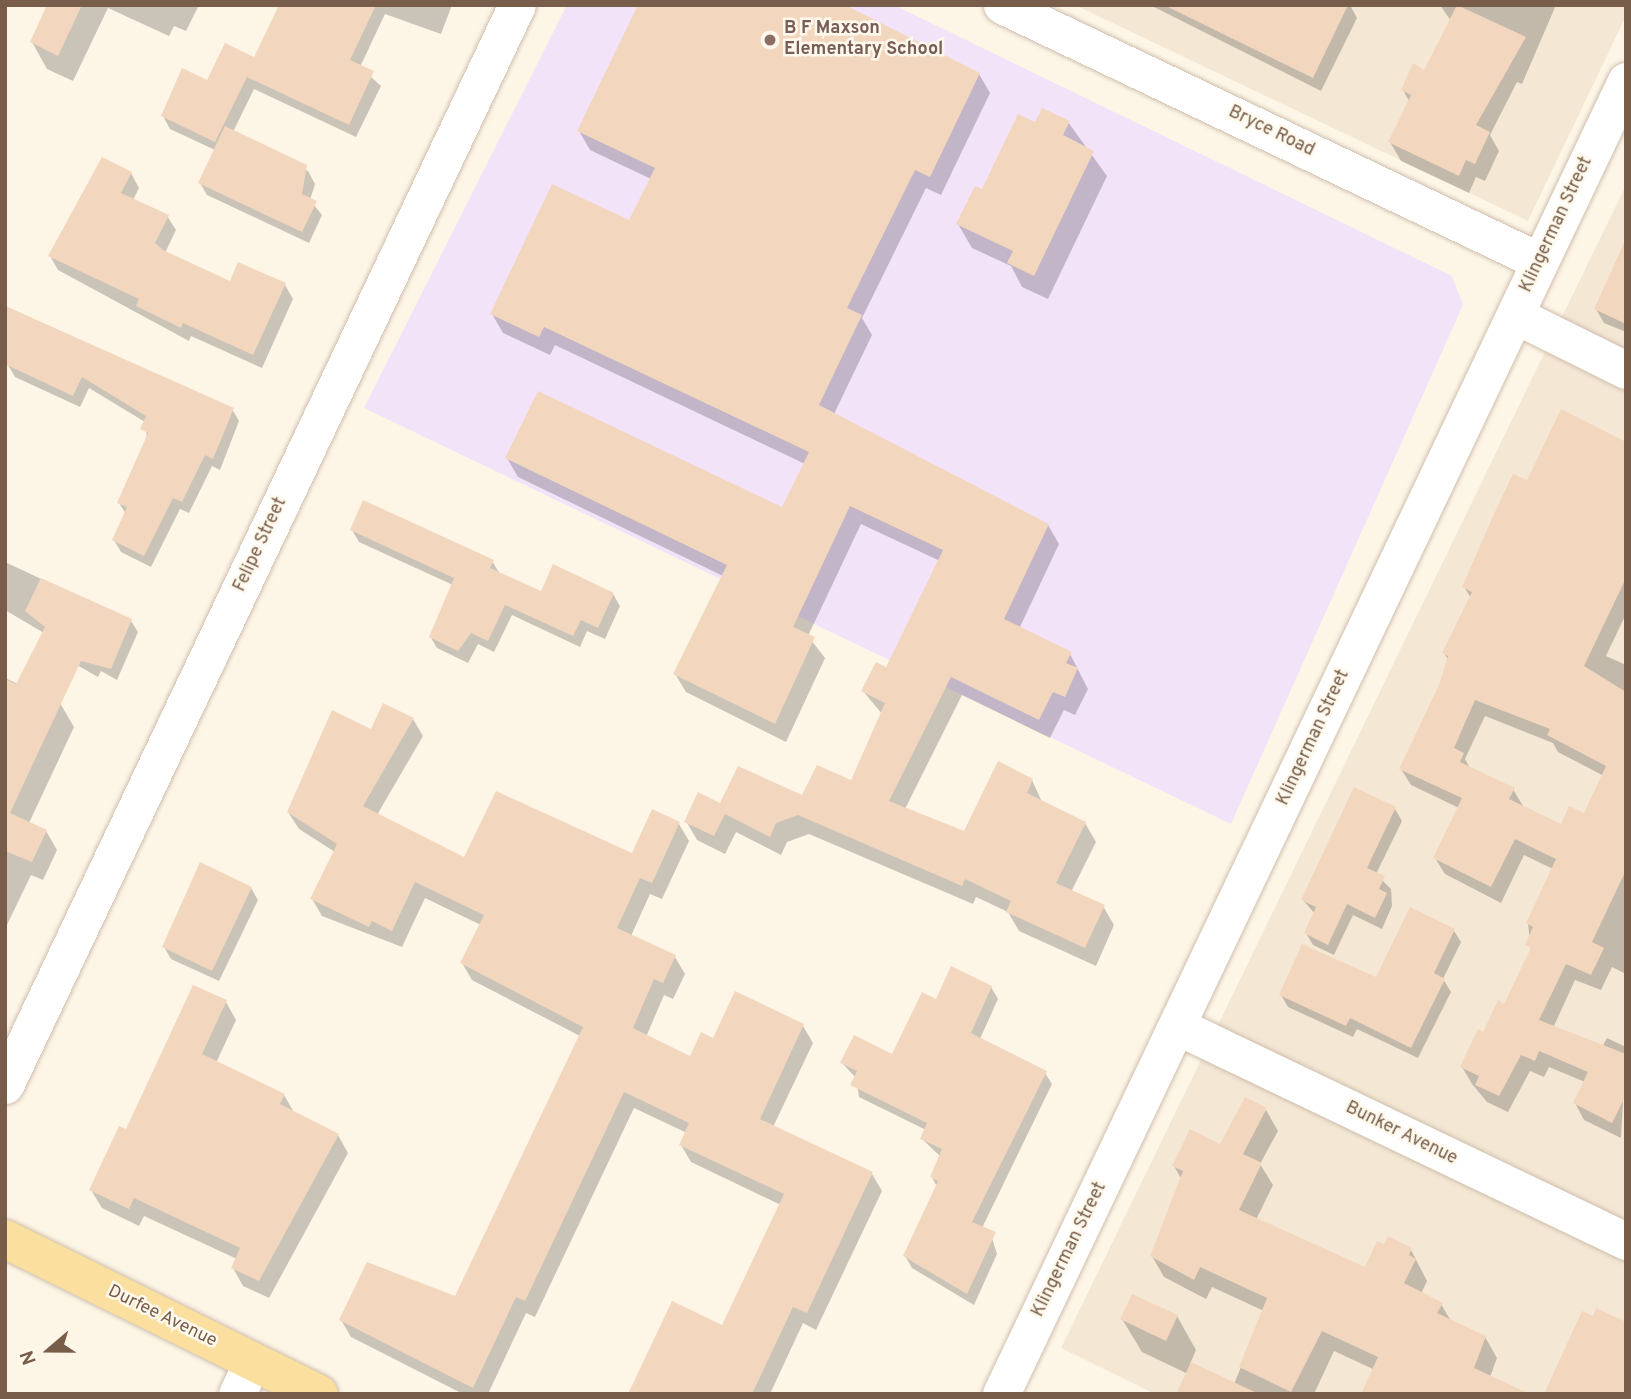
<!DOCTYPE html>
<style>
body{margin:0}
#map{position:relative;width:1631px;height:1399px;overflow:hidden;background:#fdf6e7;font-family:Overpass,sans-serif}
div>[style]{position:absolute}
.residential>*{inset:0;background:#f4e8d5}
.education>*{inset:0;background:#f3e3f9}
.shadow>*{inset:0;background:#0003}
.building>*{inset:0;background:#f2d6be}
.roads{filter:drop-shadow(0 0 2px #cfbeac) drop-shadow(0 0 2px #cfbeac)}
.minor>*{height:37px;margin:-18.5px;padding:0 18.5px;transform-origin:18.5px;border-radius:18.5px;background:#fff}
.major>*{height:38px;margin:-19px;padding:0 19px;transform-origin:19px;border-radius:19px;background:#fbdf9f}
.dots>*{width:19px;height:19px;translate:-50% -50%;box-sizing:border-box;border:4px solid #fff9ed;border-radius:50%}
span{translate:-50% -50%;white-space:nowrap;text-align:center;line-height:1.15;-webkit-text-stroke:5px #fff9ed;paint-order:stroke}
.education-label{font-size:18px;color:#785e54;font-weight:700}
.left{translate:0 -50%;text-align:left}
.street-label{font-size:18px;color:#775d4a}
.frame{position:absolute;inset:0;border:7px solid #775d4a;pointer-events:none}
.north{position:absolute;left:14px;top:1315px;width:70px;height:70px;-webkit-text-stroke:5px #fff9ed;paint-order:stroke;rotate:250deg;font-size:19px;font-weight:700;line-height:28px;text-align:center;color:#775d4a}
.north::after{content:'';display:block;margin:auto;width:24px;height:32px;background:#775d4a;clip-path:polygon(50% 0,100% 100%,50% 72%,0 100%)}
</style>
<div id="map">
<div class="residential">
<i style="clip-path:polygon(1075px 5px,1626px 5px,1626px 16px,1528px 221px)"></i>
<i style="clip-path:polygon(1626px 185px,1626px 1394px,1155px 1394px,1061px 1348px)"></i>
</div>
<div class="education">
<i style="clip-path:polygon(567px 5px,894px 5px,1452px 276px,1463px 305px,1231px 824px,364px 408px)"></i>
</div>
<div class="shadow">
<i style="clip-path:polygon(49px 5px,199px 5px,186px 31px,174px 26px,169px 36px,108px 8px,73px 81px,47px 69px,32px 42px)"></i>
<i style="clip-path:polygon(300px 5px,452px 5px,441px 34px,385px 14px,360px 67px,381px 86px,356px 137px,254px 89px,233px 132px,308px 171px,315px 184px,310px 200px,322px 215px,309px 243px,207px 195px,200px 183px,215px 150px,170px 129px,163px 116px,208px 82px,255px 60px)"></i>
<i style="clip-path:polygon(1150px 5px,1350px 5px,1357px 18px,1321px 91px)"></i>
<i style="clip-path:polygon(1440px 5px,1556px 5px,1522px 84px,1517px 82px,1490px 135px,1499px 151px,1485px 181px,1476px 177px,1469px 193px,1401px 161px,1390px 142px,1409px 101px,1403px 90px,1425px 73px,1451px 21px)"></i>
<i style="clip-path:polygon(979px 74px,990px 93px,941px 195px,926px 188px,862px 318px,872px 335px,834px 414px,1048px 525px,1059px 544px,1019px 629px,1070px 654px,1088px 689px,1075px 715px,1064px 710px,1050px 738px,962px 695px,905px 809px,964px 833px,1032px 780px,1042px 802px,1085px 823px,1096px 842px,1071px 892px,1103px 906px,1114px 925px,1096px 966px,1019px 931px,1008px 912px,976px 897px,973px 904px,809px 834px,787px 842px,781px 855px,736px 832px,725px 854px,697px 840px,686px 821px,721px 806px,803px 797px,852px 783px,882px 714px,863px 691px,887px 670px,940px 561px,861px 524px,808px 636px,825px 658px,786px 742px,686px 692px,675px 674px,723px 576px,518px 477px,507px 458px,783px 509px,805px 464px,555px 345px,550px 355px,503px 333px,492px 314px,630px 223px,651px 179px,590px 150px,579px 131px)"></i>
<i style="clip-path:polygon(1068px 122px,1107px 176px,1048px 299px,1022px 287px,1011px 266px,972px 248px,958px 224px,1036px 124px)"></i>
<i style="clip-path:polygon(131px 173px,139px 188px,133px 200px,167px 216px,176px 230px,165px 253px,231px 283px,285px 285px,293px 299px,262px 368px,191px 336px,189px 341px,58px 270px,50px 256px)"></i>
<i style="clip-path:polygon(1626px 239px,1626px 332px,1604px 323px,1596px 309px)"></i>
<i style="clip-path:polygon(5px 306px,232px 409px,239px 421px,220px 470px,212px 466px,189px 513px,180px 509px,151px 567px,121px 552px,114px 540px,126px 514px,119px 503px,147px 438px,145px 422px,89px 388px,80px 407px,15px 377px,8px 365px)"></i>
<i style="clip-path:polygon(evenodd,1626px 442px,1626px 614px,1606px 656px,1626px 665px,1626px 974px,1612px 967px,1601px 990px,1575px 980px,1553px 1028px,1601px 1049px,1607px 1038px,1626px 1047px,1621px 1138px,1584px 1120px,1575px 1103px,1585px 1082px,1549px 1067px,1544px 1077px,1530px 1071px,1508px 1112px,1487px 1102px,1472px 1084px,1462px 1067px,1505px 1006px,1531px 952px,1528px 923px,1553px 869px,1524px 855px,1501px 903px,1445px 874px,1435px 858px,1459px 808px,1411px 785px,1401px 769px,1440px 686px,1449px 661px,1444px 653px,1471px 598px,1464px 587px,1528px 483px,1626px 442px,1485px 716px,1553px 743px,1558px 752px,1604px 776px,1585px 815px,1562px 826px,1523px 806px,1513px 789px,1471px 770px,1465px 759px,1485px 716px)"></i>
<i style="clip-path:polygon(352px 530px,492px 561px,500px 574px,541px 593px,613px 594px,620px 606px,605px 639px,587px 631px,580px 647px,512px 615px,494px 652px,478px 644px,468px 663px,437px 648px,430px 636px,453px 585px,359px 542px)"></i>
<i style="clip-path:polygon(5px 562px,131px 621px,138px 632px,117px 680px,101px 671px,98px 677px,49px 649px,44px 633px,5px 610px)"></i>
<i style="clip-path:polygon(5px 678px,60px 703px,74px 727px,29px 823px,46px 831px,57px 850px,43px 880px,31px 875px,5px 929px)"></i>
<i style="clip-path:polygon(413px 719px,423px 736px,377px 815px,465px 860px,633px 856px,679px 824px,689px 841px,662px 899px,650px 894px,631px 936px,675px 957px,685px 974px,673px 999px,664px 995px,646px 1037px,691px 1059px,714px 1040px,803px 1026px,813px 1043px,773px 1127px,872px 1174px,882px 1191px,816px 1330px,803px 1323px,770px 1394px,630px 1394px,723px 1327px,781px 1205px,691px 1162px,681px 1145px,687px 1133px,634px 1108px,535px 1317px,526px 1313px,488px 1394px,463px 1394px,351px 1337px,341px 1320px,456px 1299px,580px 1036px,472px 980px,462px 963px,481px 925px,425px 898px,402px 947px,322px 916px,312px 899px,335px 852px,299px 829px,288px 812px,371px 732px)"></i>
<i style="clip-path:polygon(1395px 809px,1402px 821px,1376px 874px,1391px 889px,1392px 906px,1382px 929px,1353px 915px,1334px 955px,1313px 945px,1306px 933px,1315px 914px,1303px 900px)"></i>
<i style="clip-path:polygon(251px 888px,258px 900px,219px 981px,171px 959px,164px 947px)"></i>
<i style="clip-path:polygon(1454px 931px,1461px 942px,1443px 979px,1451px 992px,1418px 1058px,1357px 1029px,1353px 1037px,1288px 1007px,1281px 995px,1377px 980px)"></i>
<i style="clip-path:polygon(991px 987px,998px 999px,980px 1039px,1045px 1073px,1052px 1084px,982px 1228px,990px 1232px,997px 1254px,974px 1305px,912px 1268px,905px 1256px,937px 1187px,932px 1177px,941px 1157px,922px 1139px,926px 1130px,859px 1097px,856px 1078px,842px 1063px,893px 1057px,936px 1001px)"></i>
<i style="clip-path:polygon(226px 1002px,236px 1020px,216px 1063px,284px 1095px,295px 1114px,338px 1135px,348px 1153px,269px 1298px,243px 1286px,233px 1268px,237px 1259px,144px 1216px,139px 1226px,102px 1208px,91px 1190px,127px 1131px)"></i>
<i style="clip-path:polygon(1266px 1110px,1278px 1131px,1260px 1164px,1273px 1185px,1256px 1220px,1365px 1270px,1411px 1250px,1427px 1281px,1421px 1294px,1441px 1304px,1451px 1321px,1485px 1337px,1497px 1358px,1490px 1377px,1375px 1370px,1334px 1351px,1314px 1394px,1179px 1394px,1188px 1374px,1142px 1352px,1122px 1319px,1177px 1316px,1196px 1350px,1190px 1364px,1234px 1384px,1264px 1311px,1212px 1287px,1206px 1299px,1164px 1277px,1152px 1256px,1182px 1180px,1174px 1166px,1221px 1146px)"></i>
</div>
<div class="building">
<i style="clip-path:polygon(47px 5px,82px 5px,58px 56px,30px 42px)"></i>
<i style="clip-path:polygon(279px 5px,376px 5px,350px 60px,374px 71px,349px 125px,247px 77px,215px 142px,161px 116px,182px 68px,207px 80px,225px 43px,254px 57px)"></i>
<i style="clip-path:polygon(638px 5px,845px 5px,980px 73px,930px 177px,915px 170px,847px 308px,862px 315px,819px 405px,1049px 524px,1004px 619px,1072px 652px,1066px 663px,1078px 668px,1065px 697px,1053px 692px,1039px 720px,951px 677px,889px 801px,964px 831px,998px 761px,1033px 779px,1027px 793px,1086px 822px,1056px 883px,1105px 905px,1085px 948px,1006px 912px,1011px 901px,965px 879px,962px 886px,798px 815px,776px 823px,770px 837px,725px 814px,714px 836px,684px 822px,698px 792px,720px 803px,738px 766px,802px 795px,817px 765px,851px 780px,885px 703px,861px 691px,876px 662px,886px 667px,943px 550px,850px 506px,793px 627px,815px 637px,775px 724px,673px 674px,727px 565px,505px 458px,538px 391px,782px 507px,809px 452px,544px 327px,539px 337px,490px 314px,552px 184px,629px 220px,655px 168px,577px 131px)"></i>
<i style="clip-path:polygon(1164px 5px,1348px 5px,1313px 78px)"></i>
<i style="clip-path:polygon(1457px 5px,1526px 37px,1476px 125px,1490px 132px,1475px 164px,1466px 160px,1459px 176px,1388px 142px,1411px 95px,1401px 90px,1413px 63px,1424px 70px)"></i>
<i style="clip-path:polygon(1042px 108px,1070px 121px,1063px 135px,1094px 151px,1034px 276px,1007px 263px,1013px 251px,956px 224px,975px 186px,982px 189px,1018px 114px,1035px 122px)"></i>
<i style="clip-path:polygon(225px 126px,307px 165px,302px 194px,317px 201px,302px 232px,198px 183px)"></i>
<i style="clip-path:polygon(102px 157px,132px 172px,121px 193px,169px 215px,155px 243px,163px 250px,230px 281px,238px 262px,286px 283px,253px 355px,183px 323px,181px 328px,136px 306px,139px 299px,48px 256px)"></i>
<i style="clip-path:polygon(1626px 239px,1626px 324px,1594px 309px)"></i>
<i style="clip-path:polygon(5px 306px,234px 408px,213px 459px,205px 455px,182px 502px,173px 498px,144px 556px,112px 540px,127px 507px,117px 503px,148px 433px,140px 429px,146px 416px,82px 377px,73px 396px,5px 364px)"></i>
<i style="clip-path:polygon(evenodd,1561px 409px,1626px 442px,1626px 578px,1584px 666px,1626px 692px,1626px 870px,1592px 942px,1604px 948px,1591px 975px,1566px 964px,1539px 1020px,1626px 1054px,1626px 1095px,1612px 1123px,1573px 1103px,1588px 1072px,1539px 1051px,1535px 1061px,1521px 1055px,1499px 1096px,1475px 1085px,1479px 1076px,1460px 1067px,1478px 1029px,1483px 1032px,1498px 1000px,1504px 1004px,1531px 948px,1525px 945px,1533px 927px,1526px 923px,1556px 859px,1515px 839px,1491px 887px,1433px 858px,1462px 798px,1399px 769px,1439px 685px,1448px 656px,1442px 653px,1472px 592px,1462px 587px,1494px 514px,1513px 474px,1527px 480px,1561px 409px,1475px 700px,1550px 729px,1547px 735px,1606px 766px,1584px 813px,1569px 806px,1561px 824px,1509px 799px,1515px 788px,1460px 762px,1464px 753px,1454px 748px,1475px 700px)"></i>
<i style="clip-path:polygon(363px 500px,494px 560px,490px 568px,541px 591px,553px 564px,614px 593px,598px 628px,581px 620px,573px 636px,505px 605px,488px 641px,471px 633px,458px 651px,429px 637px,454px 578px,350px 530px)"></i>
<i style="clip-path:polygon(41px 578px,132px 619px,111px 669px,81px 661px,10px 813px,47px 830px,32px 862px,5px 851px,5px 679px,16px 684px,45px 627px,25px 611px)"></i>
<i style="clip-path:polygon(383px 703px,414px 718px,363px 806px,464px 857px,496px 791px,632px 853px,652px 809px,680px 822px,652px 883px,640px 878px,617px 928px,676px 955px,663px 983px,654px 979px,633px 1028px,690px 1056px,701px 1032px,713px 1038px,735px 991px,804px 1024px,760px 1119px,873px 1172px,807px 1313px,793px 1307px,752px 1394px,628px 1394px,672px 1301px,722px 1325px,784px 1194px,679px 1145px,689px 1123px,624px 1092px,525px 1301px,516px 1297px,473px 1388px,339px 1320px,367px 1262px,455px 1296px,583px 1027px,460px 963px,484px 915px,415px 882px,392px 931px,372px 921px,369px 927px,310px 899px,337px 844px,287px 812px,332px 710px,371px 729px)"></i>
<i style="clip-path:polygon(1354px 787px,1396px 807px,1367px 868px,1385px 876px,1379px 889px,1387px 893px,1375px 918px,1347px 904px,1328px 945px,1304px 933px,1316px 907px,1301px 900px)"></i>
<i style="clip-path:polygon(200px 862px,252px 887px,212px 971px,162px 947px)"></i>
<i style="clip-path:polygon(1410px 907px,1455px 929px,1434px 973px,1445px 979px,1411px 1048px,1350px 1018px,1346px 1026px,1279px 995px,1302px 944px,1376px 977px)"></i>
<i style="clip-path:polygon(951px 966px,992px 986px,971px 1033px,1047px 1071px,972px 1222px,996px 1232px,967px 1294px,903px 1256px,938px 1181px,930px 1177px,942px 1149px,920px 1139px,927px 1123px,850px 1085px,857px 1071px,840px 1063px,854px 1035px,892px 1054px,922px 992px,936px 999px)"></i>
<i style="clip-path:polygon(193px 985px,227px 1000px,202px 1054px,285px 1094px,280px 1104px,339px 1134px,259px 1281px,231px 1268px,240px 1248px,134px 1198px,129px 1209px,89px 1190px,119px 1126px,126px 1129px)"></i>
<i style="clip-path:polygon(1245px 1097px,1267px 1108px,1243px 1154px,1262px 1163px,1239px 1210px,1365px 1267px,1377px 1241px,1384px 1244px,1388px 1236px,1412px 1248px,1409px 1255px,1416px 1259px,1404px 1283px,1443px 1303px,1437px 1313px,1486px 1336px,1474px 1368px,1530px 1394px,1361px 1394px,1378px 1357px,1322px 1331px,1291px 1392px,1239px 1367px,1267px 1298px,1200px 1267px,1194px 1280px,1150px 1256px,1183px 1171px,1172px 1166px,1190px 1129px,1220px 1144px)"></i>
<i style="clip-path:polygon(1132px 1294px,1178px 1315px,1166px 1341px,1120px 1319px)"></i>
<i style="clip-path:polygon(1596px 1308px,1626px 1322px,1626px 1394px,1544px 1394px,1582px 1311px,1593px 1316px)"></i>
<i style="clip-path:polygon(1191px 1362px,1259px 1394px,1176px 1394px)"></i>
</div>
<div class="roads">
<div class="minor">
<i style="left:1002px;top:5px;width:595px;rotate:25.49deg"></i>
<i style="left:1515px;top:315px;width:124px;rotate:26.4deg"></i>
<i style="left:1177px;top:1026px;width:498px;rotate:25.6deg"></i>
<i style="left:5px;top:1085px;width:1195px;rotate:-64.64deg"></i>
<i style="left:237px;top:1394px;width:35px;rotate:-65deg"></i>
<i style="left:1001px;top:1394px;width:1454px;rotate:-64.55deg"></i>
</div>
<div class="major">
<i style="left:5px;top:1239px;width:350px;rotate:26.3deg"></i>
</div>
</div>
<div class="dots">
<i style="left:770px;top:40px;background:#8d6e63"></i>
</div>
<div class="education-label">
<span class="left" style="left:784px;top:40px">B F Maxson<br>Elementary School</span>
</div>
<div class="street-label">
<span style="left:1271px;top:132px;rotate:26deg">Bryce Road</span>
<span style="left:1557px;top:225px;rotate:-65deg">Klingerman Street</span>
<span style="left:261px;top:545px;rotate:-65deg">Felipe Street</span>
<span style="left:1314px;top:738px;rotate:-65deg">Klingerman Street</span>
<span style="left:1401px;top:1134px;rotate:26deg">Bunker Avenue</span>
<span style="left:1070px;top:1250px;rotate:-64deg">Klingerman Street</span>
<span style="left:162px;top:1317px;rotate:26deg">Durfee Avenue</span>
</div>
<div class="frame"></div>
<div class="north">N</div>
</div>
